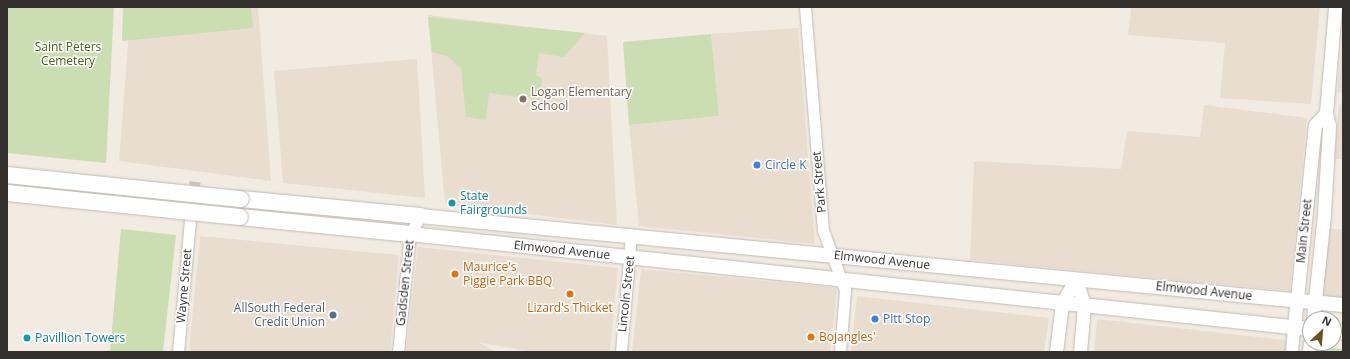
<!DOCTYPE html>
<style>
body{margin:0}
#map{position:relative;width:1350px;height:359px;overflow:hidden;background:#f2ebe2;font-family:"Open Sans",sans-serif}
div>[style]{position:absolute}
.built>*{inset:0;background:#e9ddcf}
.green>*{inset:0;background:#cadeb1}
.tertiary-tunnel>*{height:11px;margin-top:-5.5px;transform-origin:0;background:repeating-linear-gradient(90deg,#ccc5be 0 11px,transparent 0 16.5px)}
.roads{filter:drop-shadow(0 0 1px #c1bab2) drop-shadow(0 0 1px #c1bab2)}
.tertiary>*{height:11px;margin:-5.5px;padding:0 5.5px;transform-origin:5.5px;border-radius:5.5px;background:#fff}
.secondary>*{height:12px;margin:-6px;padding:0 6px;transform-origin:6px;border-radius:6px;background:#fff}
.primary>*{height:13px;margin:-6.5px;padding:0 6.5px;transform-origin:6.5px;border-radius:6.5px;background:#fff}
.trunk>*{height:14px;margin:-7px;padding:0 7px;transform-origin:7px;border-radius:7px;background:#fff}
.motorway>*{height:16px;margin:-8px;padding:0 8px;transform-origin:8px;border-radius:8px;background:#fff}
.bridges{filter:drop-shadow(0 0 1px #c1bab2) drop-shadow(0 0 1px #c1bab2)}
.motorway-bridge>*{height:16px;margin:-8px;padding:0 8px;transform-origin:8px;border-radius:8px;background:#fff}
.dots>*{width:11px;height:11px;translate:-50% -50%;box-sizing:border-box;border:2px solid #fff;border-radius:50%}
span{translate:-50% -50%;white-space:nowrap;text-align:center;line-height:1.15;-webkit-text-stroke:3px #fff;paint-order:stroke}
.park-label{font-size:12px;color:#476015}
.education-label{font-size:12px;color:#785e54}
.left{translate:0 -50%;text-align:left}
.shop-label{font-size:12px;color:#366cbe}
.street-label{font-size:12px;color:#322f2c}
.culture-label{font-size:12px;color:#0d838f}
.food-label{font-size:12px;color:#c56008}
.service-label{font-size:12px;color:#4e5e75}
.right{translate:-100% -50%;text-align:right}
.frame{position:absolute;inset:0;border:8px solid #322f2c;pointer-events:none}
.north{position:absolute;left:1302px;top:311px;width:40px;height:40px;box-sizing:border-box;background:#fff;border:1px solid #adacab;border-radius:50%;rotate:26deg;font-size:11px;font-weight:700;line-height:16px;text-align:center;color:#322f2c}
.north::after{content:'';display:block;margin:auto;width:14px;height:18px;background:#695323;clip-path:polygon(50% 0,100% 100%,50% 72%,0 100%)}
</style>
<div id="map">
<div class="built">
<i style="clip-path:polygon(131px 7px,258px 7px,271px 181px,119px 161px)"></i>
<i style="clip-path:polygon(1131px 7px,1320px 7px,1311px 104px,1220px 98px,1225px 43px,1128px 35px)"></i>
<i style="clip-path:polygon(428px 15px,607px 36px,617px 225px,445px 204px)"></i>
<i style="clip-path:polygon(798px 28px,815px 244px,639px 226px,629px 125px,719px 116px,711px 34px)"></i>
<i style="clip-path:polygon(1343px 28px,1343px 93px,1337px 92px)"></i>
<i style="clip-path:polygon(417px 59px,425px 198px,283px 183px,274px 71px)"></i>
<i style="clip-path:polygon(1339px 104px,1343px 105px,1343px 159px,1334px 159px)"></i>
<i style="clip-path:polygon(1204px 105px,1307px 118px,1290px 291px,970px 260px,974px 161px,1121px 169px,1127px 131px,1200px 137px)"></i>
<i style="clip-path:polygon(1326px 228px,1343px 230px,1343px 302px,1321px 300px)"></i>
<i style="clip-path:polygon(200px 236px,399px 255px,390px 352px,189px 352px)"></i>
<i style="clip-path:polygon(418px 247px,618px 268px,610px 352px,532px 352px,478px 342px,496px 352px,406px 352px)"></i>
<i style="clip-path:polygon(641px 269px,837px 288px,830px 352px,632px 352px)"></i>
<i style="clip-path:polygon(857px 296px,1049px 318px,1044px 352px,851px 352px)"></i>
<i style="clip-path:polygon(1097px 319px,1286px 340px,1285px 352px,1094px 352px)"></i>
</div>
<div class="green">
<i style="clip-path:polygon(7px 7px,114px 7px,106px 163px,7px 153px)"></i>
<i style="clip-path:polygon(123px 7px,251px 7px,253px 28px,122px 41px)"></i>
<i style="clip-path:polygon(428px 17px,585px 33px,564px 57px,539px 53px,536px 75px,542px 78px,540px 100px,489px 93px,486px 120px,466px 117px,461px 68px,447px 56px,432px 52px)"></i>
<i style="clip-path:polygon(711px 34px,719px 116px,629px 125px,623px 42px)"></i>
<i style="clip-path:polygon(121px 229px,176px 235px,163px 352px,110px 352px)"></i>
<i style="clip-path:polygon(1324px 347px,1343px 349px,1343px 352px,1324px 352px)"></i>
</div>
<div class="tertiary-tunnel">
<i style="left:190px;top:218px;width:37px;rotate:-82deg"></i>
</div>
<div class="roads">
<div class="tertiary">
<i style="left:805px;top:7px;width:224px;rotate:85.4deg"></i>
<i style="left:823px;top:230px;width:64px;rotate:69.9deg"></i>
<i style="left:845px;top:290px;width:62px;rotate:94.6deg"></i>
<i style="left:178px;top:352px;width:133px;rotate:-84.8deg"></i>
<i style="left:398px;top:352px;width:119px;rotate:-84.2deg"></i>
<i style="left:410px;top:234px;width:21px;rotate:-61deg"></i>
<i style="left:621px;top:352px;width:116px;rotate:-85.1deg"></i>
</div>
<div class="secondary">
<i style="left:1292px;top:352px;width:25px;rotate:-85deg"></i>
<i style="left:1309px;top:352px;width:9px;rotate:-84deg"></i>
</div>
<div class="primary">
<i style="left:1076px;top:279px;width:27px;rotate:73deg"></i>
<i style="left:1084px;top:305px;width:47px;rotate:94.9deg"></i>
<i style="left:1313px;top:319px;width:106px;rotate:-84deg"></i>
<i style="left:1324px;top:214px;width:88px;rotate:-86.7deg"></i>
<i style="left:1329px;top:126px;width:13px;rotate:-103deg"></i>
<i style="left:1326px;top:113px;width:106px;rotate:-85.1deg"></i>
<i style="left:1294px;top:327px;width:203px;rotate:-84.1deg"></i>
<i style="left:1315px;top:125px;width:16px;rotate:-47deg"></i>
<i style="left:1056px;top:352px;width:49px;rotate:-83deg"></i>
<i style="left:1062px;top:303px;width:28px;rotate:-60deg"></i>
</div>
<div class="trunk">
<i style="left:420px;top:216px;width:927px;rotate:5.51deg"></i>
<i style="left:410px;top:234px;width:905px;rotate:6.03deg"></i>
<i style="left:1334px;top:331px;width:9px;rotate:6deg"></i>
</div>
<div class="motorway">
<i style="left:241px;top:199px;width:180px;rotate:5.4deg"></i>
<i style="left:240px;top:217px;width:171px;rotate:5.7deg"></i>
</div>
</div>
<div class="bridges">
<div class="motorway-bridge">
<i style="left:7px;top:175px;width:235px;rotate:5.9deg"></i>
<i style="left:7px;top:193px;width:234px;rotate:5.9deg"></i>
</div>
</div>
<div class="dots">
<i style="left:523px;top:99px;background:#8d6e63"></i>
<i style="left:757px;top:165px;background:#3f7fe0"></i>
<i style="left:452px;top:203px;background:#0f9aa8"></i>
<i style="left:455px;top:274px;background:#e8710a"></i>
<i style="left:570px;top:294px;background:#e8710a"></i>
<i style="left:333px;top:315px;background:#5c6f8a"></i>
<i style="left:875px;top:319px;background:#3f7fe0"></i>
<i style="left:811px;top:337px;background:#e8710a"></i>
<i style="left:27px;top:338px;background:#0f9aa8"></i>
</div>
<div class="park-label">
<span style="left:68px;top:54px">Saint Peters<br>Cemetery</span>
</div>
<div class="education-label">
<span class="left" style="left:531px;top:99px">Logan Elementary<br>School</span>
</div>
<div class="shop-label">
<span class="left" style="left:765px;top:165px">Circle K</span>
<span class="left" style="left:883px;top:319px">Pitt Stop</span>
</div>
<div class="street-label">
<span style="left:819px;top:182px;rotate:-95deg">Park Street</span>
<span style="left:1304px;top:231px;rotate:-84deg">Main Street</span>
<span style="left:562px;top:250px;rotate:6deg">Elmwood Avenue</span>
<span style="left:882px;top:260px;rotate:6deg">Elmwood Avenue</span>
<span style="left:405px;top:283px;rotate:-84deg">Gadsden Street</span>
<span style="left:184px;top:286px;rotate:-85deg">Wayne Street</span>
<span style="left:1204px;top:291px;rotate:6deg">Elmwood Avenue</span>
<span style="left:626px;top:294px;rotate:-84deg">Lincoln Street</span>
</div>
<div class="culture-label">
<span class="left" style="left:460px;top:203px">State<br>Fairgrounds</span>
<span class="left" style="left:35px;top:338px">Pavillion Towers</span>
</div>
<div class="food-label">
<span class="left" style="left:463px;top:274px">Maurice's<br>Piggie Park BBQ</span>
<span style="left:570px;top:308px">Lizard's Thicket</span>
<span class="left" style="left:819px;top:337px">Bojangles'</span>
</div>
<div class="service-label">
<span class="right" style="left:325px;top:315px">AllSouth Federal<br>Credit Union</span>
</div>
<div class="frame"></div>
<div class="north">N</div>
</div>
